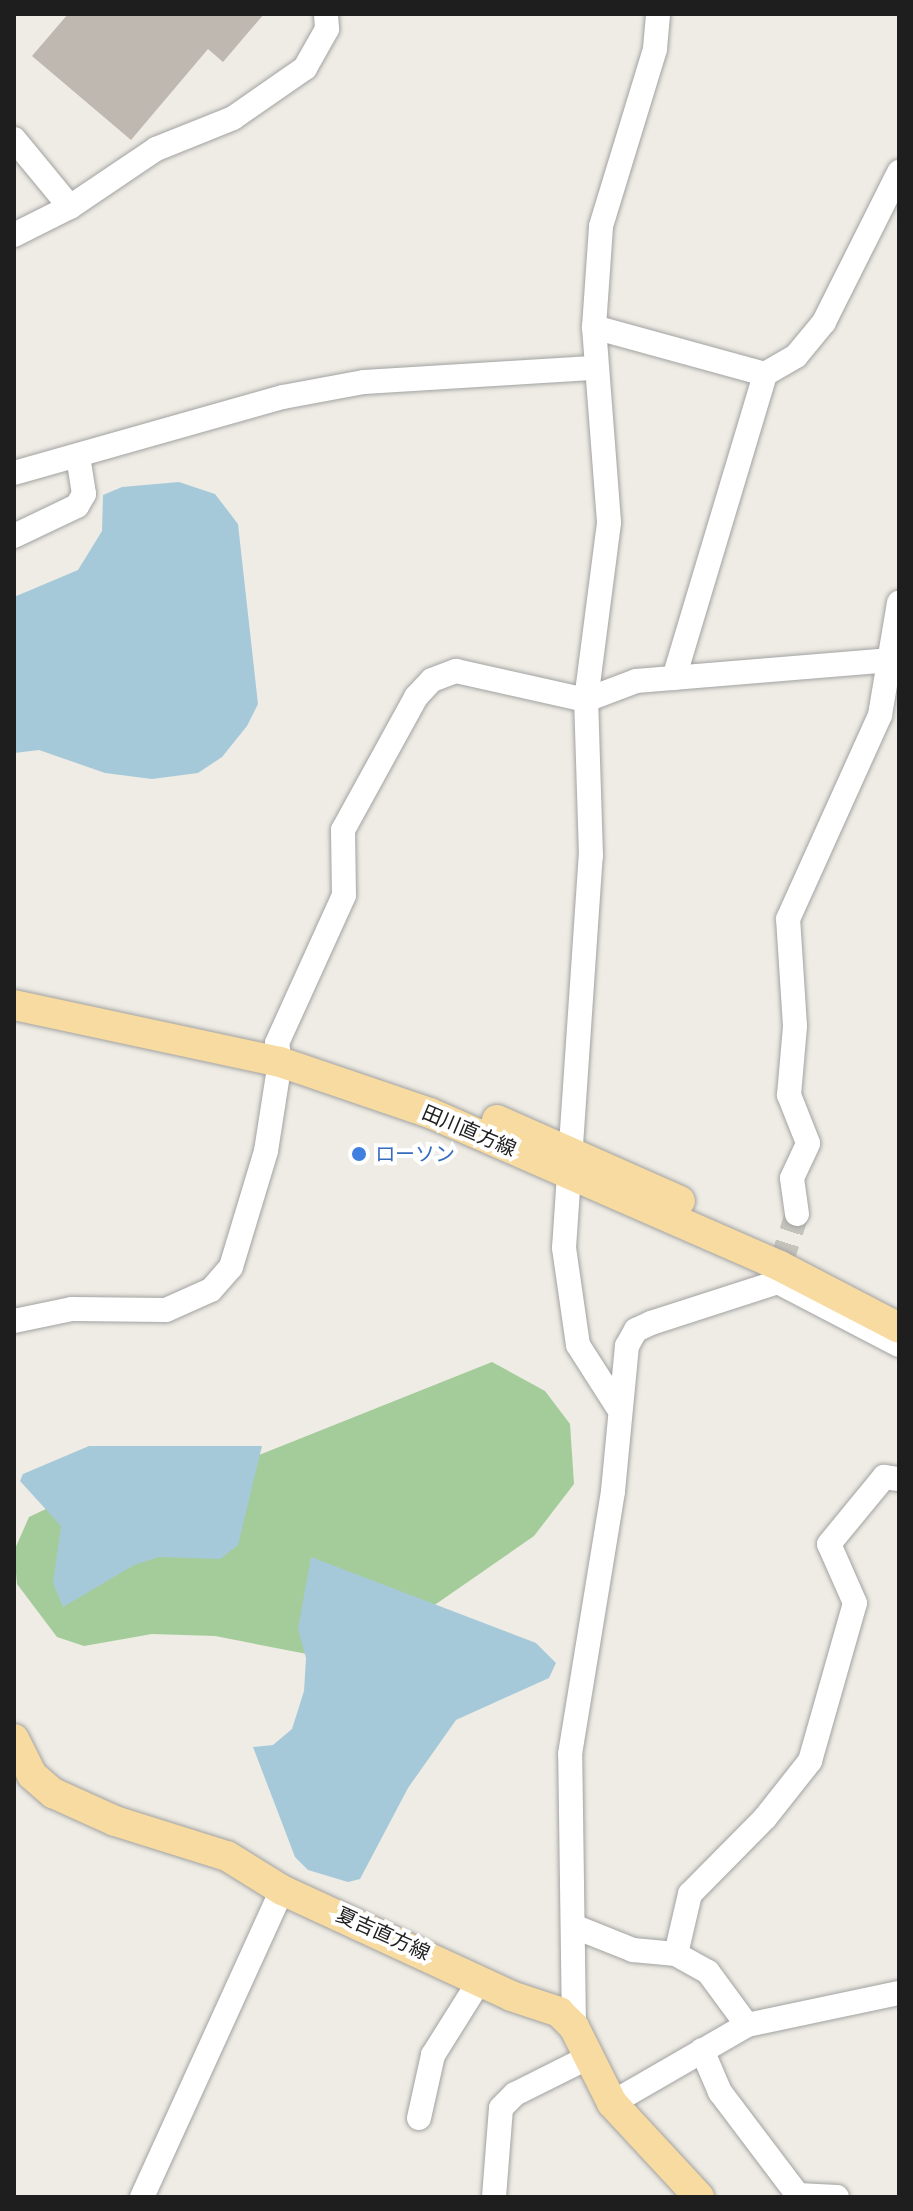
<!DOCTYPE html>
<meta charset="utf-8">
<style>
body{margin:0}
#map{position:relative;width:913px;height:2211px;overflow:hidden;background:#eeece4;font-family:"PT Sans","Noto Sans JP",sans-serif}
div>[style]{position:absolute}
.forest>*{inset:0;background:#a4cc9a}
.water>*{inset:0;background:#a6c9da}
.building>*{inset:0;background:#bfb8b1}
.minor-tunnel>*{height:24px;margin-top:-12px;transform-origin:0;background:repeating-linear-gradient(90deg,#c4c3bc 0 24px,transparent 0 36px)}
.roads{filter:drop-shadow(0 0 2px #a2a2a2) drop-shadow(0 0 2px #a2a2a2)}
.minor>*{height:24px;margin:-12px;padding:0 12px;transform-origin:12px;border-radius:12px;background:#fff}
.major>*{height:30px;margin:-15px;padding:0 15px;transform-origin:15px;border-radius:15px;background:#f8dba0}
.dots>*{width:22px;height:22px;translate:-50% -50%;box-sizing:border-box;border:4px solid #fff;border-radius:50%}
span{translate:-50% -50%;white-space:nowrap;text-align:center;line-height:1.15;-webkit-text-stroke:8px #fff;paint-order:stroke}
.street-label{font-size:20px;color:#1e1e1e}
.shop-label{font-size:20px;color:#366cbe}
.left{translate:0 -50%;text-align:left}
.frame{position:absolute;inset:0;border:16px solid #1e1e1e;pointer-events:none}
</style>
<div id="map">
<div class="forest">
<i style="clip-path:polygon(492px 1362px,545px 1391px,570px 1424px,574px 1484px,534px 1536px,410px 1622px,312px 1655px,215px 1636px,152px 1634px,84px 1646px,57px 1637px,17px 1584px,14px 1551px,29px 1517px,50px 1507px,259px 1455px)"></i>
</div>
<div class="water">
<i style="clip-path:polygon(179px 482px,215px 494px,238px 524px,258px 704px,247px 726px,222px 757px,198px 773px,152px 779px,105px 773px,39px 750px,14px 753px,14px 597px,78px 570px,102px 531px,103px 495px,122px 487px)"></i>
<i style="clip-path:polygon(89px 1446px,262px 1446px,238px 1545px,220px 1559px,159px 1557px,134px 1565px,63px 1607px,53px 1583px,61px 1526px,20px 1481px,23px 1474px)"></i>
<i style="clip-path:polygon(311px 1557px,536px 1643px,556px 1663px,549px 1678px,456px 1720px,408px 1788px,360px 1879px,348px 1882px,308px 1870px,295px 1857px,253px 1747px,273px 1745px,292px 1729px,304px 1691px,306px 1658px,298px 1629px)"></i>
</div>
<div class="building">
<i style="clip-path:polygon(68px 14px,264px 14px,223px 62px,208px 49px,131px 140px,32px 56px)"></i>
</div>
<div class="minor-tunnel">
<i style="left:780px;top:1266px;width:55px;rotate:-71.9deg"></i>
</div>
<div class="roads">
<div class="minor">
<i style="left:14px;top:139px;width:88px;rotate:50.5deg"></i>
<i style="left:14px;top:235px;width:63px;rotate:-26.6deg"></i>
<i style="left:70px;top:207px;width:104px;rotate:-34deg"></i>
<i style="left:156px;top:149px;width:83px;rotate:-21.9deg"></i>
<i style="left:233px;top:118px;width:88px;rotate:-34.8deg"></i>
<i style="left:305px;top:68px;width:45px;rotate:-60.6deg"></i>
<i style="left:327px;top:29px;width:15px;rotate:-94deg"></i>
<i style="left:594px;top:327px;width:177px;rotate:15.4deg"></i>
<i style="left:14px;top:473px;width:280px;rotate:-15.8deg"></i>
<i style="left:283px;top:397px;width:82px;rotate:-10.5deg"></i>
<i style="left:364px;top:382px;width:228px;rotate:-3.5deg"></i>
<i style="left:14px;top:536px;width:70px;rotate:-25.5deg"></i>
<i style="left:77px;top:506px;width:14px;rotate:-60deg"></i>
<i style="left:84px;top:494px;width:39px;rotate:-99deg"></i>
<i style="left:674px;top:678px;width:317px;rotate:-73.3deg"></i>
<i style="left:765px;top:374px;width:36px;rotate:-30deg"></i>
<i style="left:796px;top:356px;width:44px;rotate:-50.5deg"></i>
<i style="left:824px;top:322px;width:168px;rotate:-63.4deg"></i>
<i style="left:797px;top:1214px;width:36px;rotate:-98deg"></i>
<i style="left:792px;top:1178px;width:38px;rotate:-65deg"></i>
<i style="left:808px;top:1143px;width:52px;rotate:-111.6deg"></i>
<i style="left:789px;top:1095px;width:69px;rotate:-85deg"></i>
<i style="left:795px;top:1026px;width:107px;rotate:-93.7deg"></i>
<i style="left:788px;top:919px;width:224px;rotate:-65.7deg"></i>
<i style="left:880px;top:715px;width:114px;rotate:-80.4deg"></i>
<i style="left:14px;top:1321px;width:59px;rotate:-11.7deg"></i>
<i style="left:72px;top:1309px;width:94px;rotate:0.6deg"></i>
<i style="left:166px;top:1310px;width:49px;rotate:-24deg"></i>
<i style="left:211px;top:1290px;width:30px;rotate:-49deg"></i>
<i style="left:231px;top:1267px;width:121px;rotate:-73.2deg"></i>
<i style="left:266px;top:1151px;width:90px;rotate:-81.1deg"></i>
<i style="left:280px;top:1062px;width:19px;rotate:-99deg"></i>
<i style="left:277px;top:1043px;width:162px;rotate:-65.6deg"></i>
<i style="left:344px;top:895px;width:65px;rotate:-90.9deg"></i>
<i style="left:343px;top:830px;width:152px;rotate:-61.2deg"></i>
<i style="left:416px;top:697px;width:23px;rotate:-47deg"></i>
<i style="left:432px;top:680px;width:26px;rotate:-21deg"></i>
<i style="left:456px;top:671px;width:133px;rotate:12.6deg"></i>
<i style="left:586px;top:700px;width:53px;rotate:-20.8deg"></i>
<i style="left:636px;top:681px;width:259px;rotate:-4.7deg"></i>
<i style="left:617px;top:1406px;width:72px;rotate:-122.6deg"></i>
<i style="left:578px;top:1345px;width:98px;rotate:-98.2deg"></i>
<i style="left:564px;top:1248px;width:393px;rotate:-86.1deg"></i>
<i style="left:591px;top:856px;width:156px;rotate:-91.8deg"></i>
<i style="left:586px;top:700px;width:179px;rotate:-82.6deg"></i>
<i style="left:609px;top:522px;width:196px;rotate:-94.4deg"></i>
<i style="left:594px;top:327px;width:101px;rotate:-86deg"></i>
<i style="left:601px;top:226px;width:185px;rotate:-73deg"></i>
<i style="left:655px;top:49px;width:35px;rotate:-85deg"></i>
<i style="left:573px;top:1926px;width:65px;rotate:21.8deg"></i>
<i style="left:633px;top:1950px;width:43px;rotate:5.3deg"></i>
<i style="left:747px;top:2025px;width:66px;rotate:-126.3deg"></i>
<i style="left:708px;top:1972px;width:37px;rotate:-151deg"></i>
<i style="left:676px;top:1954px;width:62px;rotate:-76.9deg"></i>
<i style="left:690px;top:1894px;width:107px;rotate:-45.4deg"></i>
<i style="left:765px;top:1818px;width:73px;rotate:-51.7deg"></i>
<i style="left:810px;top:1761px;width:164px;rotate:-74.1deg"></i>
<i style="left:855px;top:1603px;width:64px;rotate:-113.8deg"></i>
<i style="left:829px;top:1544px;width:87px;rotate:-50.6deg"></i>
<i style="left:884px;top:1477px;width:15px;rotate:8deg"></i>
<i style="left:574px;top:2027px;width:273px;rotate:-90.8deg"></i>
<i style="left:570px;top:1754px;width:266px;rotate:-80.7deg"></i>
<i style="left:613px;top:1491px;width:146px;rotate:-84.5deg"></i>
<i style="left:627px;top:1346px;width:18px;rotate:-61deg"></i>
<i style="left:636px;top:1330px;width:17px;rotate:-25deg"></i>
<i style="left:651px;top:1323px;width:133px;rotate:-17.9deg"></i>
<i style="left:778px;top:1282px;width:136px;rotate:27.5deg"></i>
<i style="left:702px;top:2050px;width:46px;rotate:66.8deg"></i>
<i style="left:720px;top:2092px;width:129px;rotate:52.9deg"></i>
<i style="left:798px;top:2195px;width:39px;rotate:3deg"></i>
<i style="left:612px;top:2103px;width:156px;rotate:-30deg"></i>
<i style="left:747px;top:2025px;width:155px;rotate:-11.9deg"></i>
<i style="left:419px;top:2118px;width:65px;rotate:-77.5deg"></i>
<i style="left:433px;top:2055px;width:89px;rotate:-57.9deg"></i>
<i style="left:142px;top:2197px;width:337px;rotate:-65.5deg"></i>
<i style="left:494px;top:2197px;width:89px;rotate:-85.5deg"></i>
<i style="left:501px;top:2108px;width:20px;rotate:-45deg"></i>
<i style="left:515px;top:2094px;width:83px;rotate:-26.6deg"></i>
</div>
<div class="major">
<i style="left:14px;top:1005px;width:272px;rotate:12.1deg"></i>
<i style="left:280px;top:1062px;width:158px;rotate:18.8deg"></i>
<i style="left:430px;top:1113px;width:382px;rotate:23.6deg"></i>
<i style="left:780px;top:1266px;width:134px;rotate:27.5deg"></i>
<i style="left:497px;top:1120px;width:200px;rotate:23.9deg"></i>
<i style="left:14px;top:1739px;width:40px;rotate:63.4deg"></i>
<i style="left:32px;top:1775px;width:28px;rotate:41deg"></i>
<i style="left:53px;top:1793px;width:68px;rotate:24.3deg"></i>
<i style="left:115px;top:1821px;width:117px;rotate:17.4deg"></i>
<i style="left:227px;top:1856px;width:65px;rotate:31.7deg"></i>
<i style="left:282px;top:1890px;width:252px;rotate:24.8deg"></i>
<i style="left:511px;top:1996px;width:51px;rotate:18.4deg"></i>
<i style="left:559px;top:2012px;width:21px;rotate:45deg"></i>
<i style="left:574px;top:2027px;width:85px;rotate:63.4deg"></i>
<i style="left:612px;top:2103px;width:128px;rotate:47.2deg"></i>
</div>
</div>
<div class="dots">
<i style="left:359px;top:1154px;background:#3f7fe0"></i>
</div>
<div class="street-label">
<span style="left:469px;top:1131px;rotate:23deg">田川直方線</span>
<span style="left:383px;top:1934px;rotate:24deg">夏吉直方線</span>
</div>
<div class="shop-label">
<span class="left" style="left:375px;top:1154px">ローソン</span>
</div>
<div class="frame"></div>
</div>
